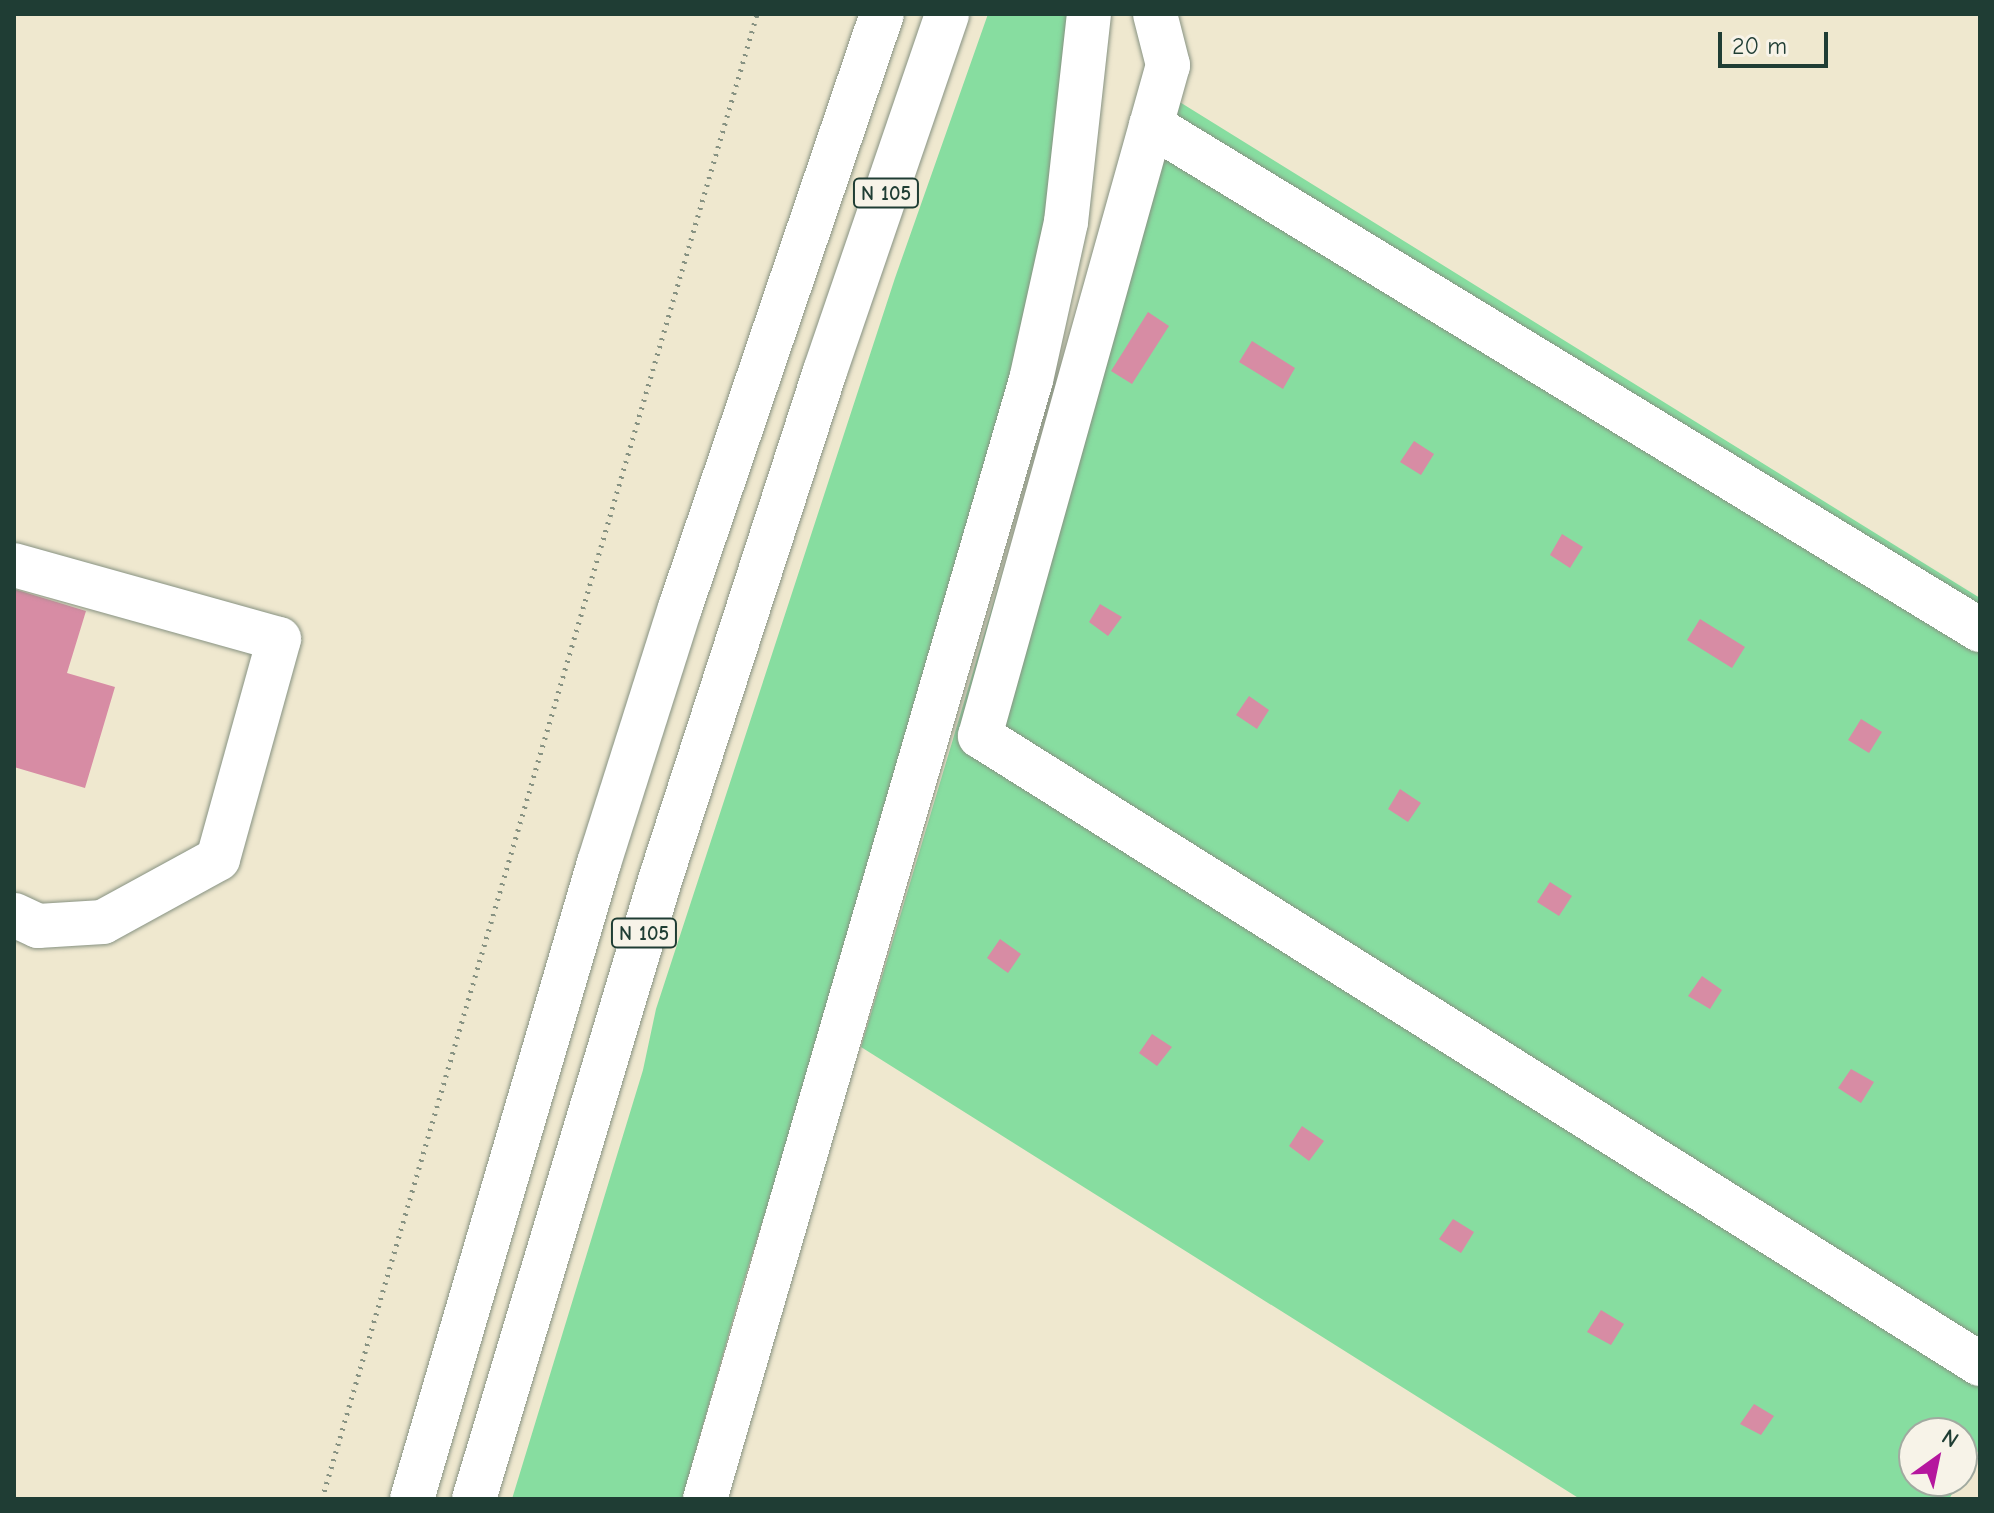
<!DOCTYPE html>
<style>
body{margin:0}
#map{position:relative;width:1994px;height:1513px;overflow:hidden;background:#efe8cf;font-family:"Comic Neue",sans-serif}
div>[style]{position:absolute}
.green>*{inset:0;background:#87dda0}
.building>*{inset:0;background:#d78ca4}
.path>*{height:5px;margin-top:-2.5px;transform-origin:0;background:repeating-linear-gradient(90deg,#879282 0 2px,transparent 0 8px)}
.roads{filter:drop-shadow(0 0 2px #879282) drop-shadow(0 0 2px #879282)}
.minor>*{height:44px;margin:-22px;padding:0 22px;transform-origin:22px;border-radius:22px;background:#fff}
.highway>*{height:44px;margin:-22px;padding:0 22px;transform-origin:22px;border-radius:22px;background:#fff}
span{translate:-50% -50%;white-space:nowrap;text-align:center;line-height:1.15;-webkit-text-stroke:6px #f7f3e8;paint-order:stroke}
.shield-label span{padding:2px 6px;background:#f7f3e8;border:2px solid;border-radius:6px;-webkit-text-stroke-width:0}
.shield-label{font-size:20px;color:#1f3d34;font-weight:700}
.frame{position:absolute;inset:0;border:16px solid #1f3d34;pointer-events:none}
.north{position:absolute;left:1898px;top:1417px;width:80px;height:80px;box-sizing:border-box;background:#f7f3e8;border:2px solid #a1aaa0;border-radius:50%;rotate:33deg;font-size:22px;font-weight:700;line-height:32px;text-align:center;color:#1f3d34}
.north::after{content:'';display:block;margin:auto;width:28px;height:36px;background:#b5179e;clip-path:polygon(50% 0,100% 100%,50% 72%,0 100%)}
.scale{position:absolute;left:1718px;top:32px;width:110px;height:36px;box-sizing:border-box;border:4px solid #1f3d34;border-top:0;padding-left:10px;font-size:24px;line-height:28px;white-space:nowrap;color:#1f3d34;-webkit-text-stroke:6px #f7f3e8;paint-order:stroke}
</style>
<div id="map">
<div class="green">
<i style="clip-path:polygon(988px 14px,1077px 14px,1036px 289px,893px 805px,742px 1287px,682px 1499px,512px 1499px,643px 1070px,656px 1009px,895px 278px)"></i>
<i style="clip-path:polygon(1149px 83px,1980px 598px,1980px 1448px,1962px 1477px,1962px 1433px,1914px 1433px,1914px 1481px,1960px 1481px,1949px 1499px,1580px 1499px,861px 1047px)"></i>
</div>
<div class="building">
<i style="clip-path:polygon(1148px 312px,1169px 326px,1132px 384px,1111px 371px)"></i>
<i style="clip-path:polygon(1252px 341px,1295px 368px,1283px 389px,1239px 362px)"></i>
<i style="clip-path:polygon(1414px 441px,1434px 454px,1421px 475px,1400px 462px)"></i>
<i style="clip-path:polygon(1562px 534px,1583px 547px,1570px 568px,1550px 555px)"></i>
<i style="clip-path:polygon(14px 589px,86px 611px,67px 673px,115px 687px,85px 788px,14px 767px)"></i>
<i style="clip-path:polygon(1100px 604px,1122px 617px,1108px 636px,1089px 622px)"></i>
<i style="clip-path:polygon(1700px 619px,1745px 647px,1732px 668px,1687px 640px)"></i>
<i style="clip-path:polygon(1249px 696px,1269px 710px,1257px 729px,1236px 715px)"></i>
<i style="clip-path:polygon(1861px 719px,1882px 732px,1869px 753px,1848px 740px)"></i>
<i style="clip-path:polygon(1400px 789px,1421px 803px,1408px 822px,1388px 809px)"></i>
<i style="clip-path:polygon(1550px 882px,1572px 896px,1559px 916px,1537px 902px)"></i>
<i style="clip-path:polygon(1000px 939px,1021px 954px,1008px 973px,987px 958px)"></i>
<i style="clip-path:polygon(1702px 976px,1722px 990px,1710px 1009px,1688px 996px)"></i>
<i style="clip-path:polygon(1152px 1034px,1172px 1047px,1157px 1066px,1139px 1053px)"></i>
<i style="clip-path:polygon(1851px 1069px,1874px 1082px,1861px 1103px,1838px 1088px)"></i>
<i style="clip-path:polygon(1302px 1126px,1324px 1141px,1309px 1161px,1289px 1146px)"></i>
<i style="clip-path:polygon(1453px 1219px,1474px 1232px,1461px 1253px,1439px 1239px)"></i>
<i style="clip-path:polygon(1601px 1310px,1624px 1324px,1611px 1345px,1587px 1332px)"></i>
<i style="clip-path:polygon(1754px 1404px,1774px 1416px,1761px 1435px,1740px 1424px)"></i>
</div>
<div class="path">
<i style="left:322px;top:1499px;width:1547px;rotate:-73.67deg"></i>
</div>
<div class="roads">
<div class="minor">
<i style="left:1155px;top:14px;width:53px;rotate:75.7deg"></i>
<i style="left:1168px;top:65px;width:697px;rotate:105.65deg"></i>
<i style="left:980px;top:736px;width:1181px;rotate:32.13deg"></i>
<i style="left:1151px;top:125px;width:971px;rotate:31.35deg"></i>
<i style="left:14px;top:565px;width:275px;rotate:15.6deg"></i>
<i style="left:279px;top:639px;width:228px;rotate:105.5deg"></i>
<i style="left:218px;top:859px;width:131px;rotate:151.3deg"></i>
<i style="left:103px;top:922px;width:65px;rotate:176.5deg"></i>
<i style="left:38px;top:926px;width:26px;rotate:-155deg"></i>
<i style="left:705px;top:1499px;width:1166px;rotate:-73.76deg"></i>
<i style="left:1031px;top:380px;width:162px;rotate:-77.5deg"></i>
<i style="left:1066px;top:222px;width:209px;rotate:-83.7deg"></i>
</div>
<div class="highway">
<i style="left:412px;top:1499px;width:663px;rotate:-73.62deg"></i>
<i style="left:599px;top:863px;width:268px;rotate:-72.4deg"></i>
<i style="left:680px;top:608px;width:627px;rotate:-71.22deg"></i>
<i style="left:474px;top:1499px;width:650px;rotate:-73.27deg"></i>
<i style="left:661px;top:877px;width:532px;rotate:-72.04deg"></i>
<i style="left:825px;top:371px;width:377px;rotate:-71.1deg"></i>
</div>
</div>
<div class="shield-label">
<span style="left:886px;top:193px">N 105</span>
<span style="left:644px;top:933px">N 105</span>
</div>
<div class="frame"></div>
<div class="north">N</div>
<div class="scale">20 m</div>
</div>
